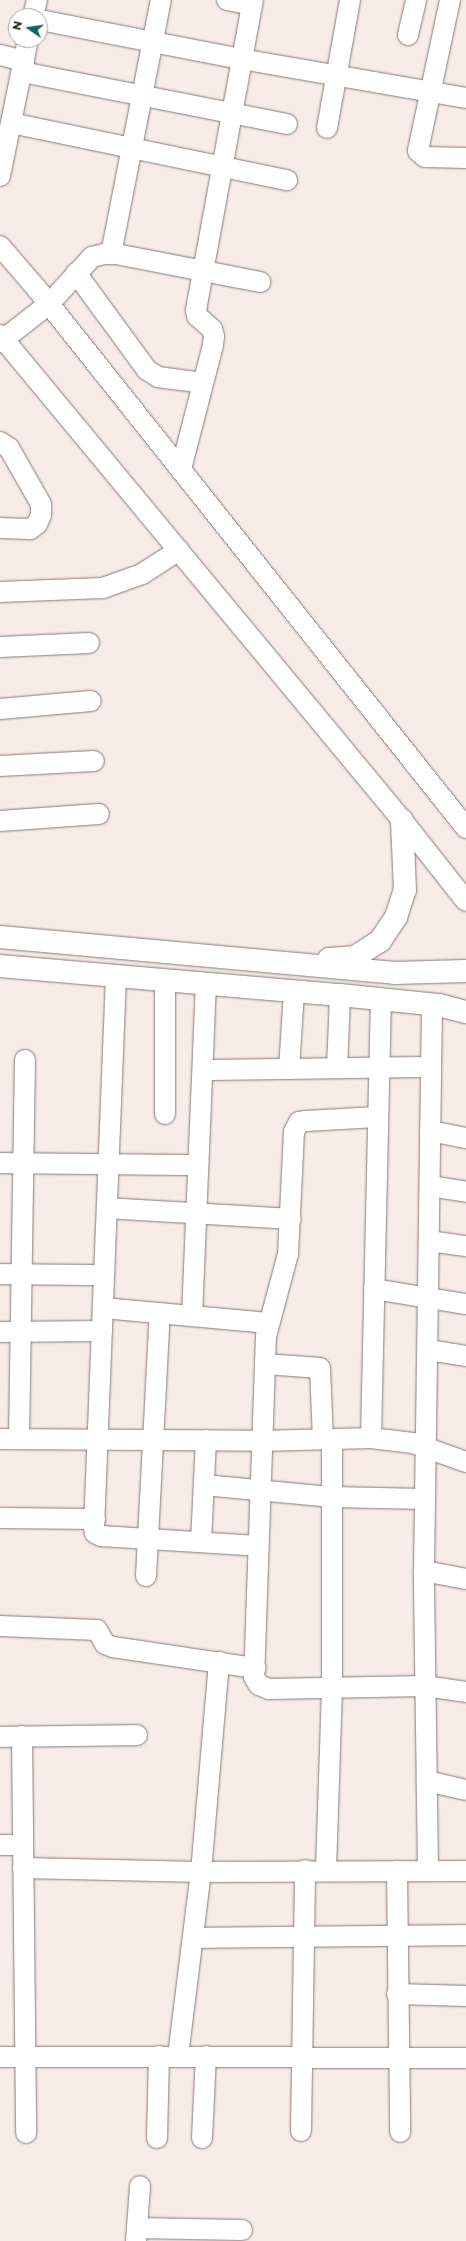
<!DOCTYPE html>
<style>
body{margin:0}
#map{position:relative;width:466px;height:2241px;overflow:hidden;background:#f7ece8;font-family:Montserrat,sans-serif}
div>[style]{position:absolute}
.roads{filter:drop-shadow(0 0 1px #857b77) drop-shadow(0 0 1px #857b77)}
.minor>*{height:20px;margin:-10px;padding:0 10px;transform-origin:10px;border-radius:10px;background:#fff}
.major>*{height:22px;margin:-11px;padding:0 11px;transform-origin:11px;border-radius:11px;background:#fff}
span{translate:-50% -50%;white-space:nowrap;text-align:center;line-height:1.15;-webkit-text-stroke:3px #fff;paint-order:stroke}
.north{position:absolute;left:8px;top:8px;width:40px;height:40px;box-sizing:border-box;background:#fff;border:1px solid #a6a5a4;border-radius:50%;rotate:283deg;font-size:11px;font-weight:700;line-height:16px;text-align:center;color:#211e1c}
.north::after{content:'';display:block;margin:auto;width:14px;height:18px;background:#126269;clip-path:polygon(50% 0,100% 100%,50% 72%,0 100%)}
</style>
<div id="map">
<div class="roads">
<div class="minor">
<i style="left:227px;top:0;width:25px;rotate:11deg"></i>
<i style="left:450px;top:0;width:154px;rotate:102deg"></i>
<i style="left:418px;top:151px;width:9px;rotate:41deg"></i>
<i style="left:425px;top:157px;width:41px;rotate:1.4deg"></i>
<i style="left:33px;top:16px;width:16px;rotate:-76deg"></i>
<i style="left:40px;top:20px;width:205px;rotate:11deg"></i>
<i style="left:241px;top:59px;width:228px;rotate:9.8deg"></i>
<i style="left:408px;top:35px;width:36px;rotate:-77deg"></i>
<i style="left:0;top:55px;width:25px;rotate:14deg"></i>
<i style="left:22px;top:72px;width:270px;rotate:11.1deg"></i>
<i style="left:11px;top:123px;width:282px;rotate:11.7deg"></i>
<i style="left:327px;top:128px;width:130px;rotate:-79.8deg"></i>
<i style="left:0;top:176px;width:139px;rotate:-78.4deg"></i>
<i style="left:0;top:246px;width:57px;rotate:49.3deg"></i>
<i style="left:37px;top:289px;width:689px;rotate:51.48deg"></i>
<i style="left:111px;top:254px;width:259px;rotate:-78.9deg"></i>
<i style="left:76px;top:273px;width:120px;rotate:53.8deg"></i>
<i style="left:147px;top:370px;width:13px;rotate:32deg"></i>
<i style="left:158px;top:377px;width:45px;rotate:7.6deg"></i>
<i style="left:0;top:335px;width:630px;rotate:50.35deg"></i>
<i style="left:402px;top:820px;width:103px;rotate:51.7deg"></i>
<i style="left:0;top:342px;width:62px;rotate:-37.8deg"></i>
<i style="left:49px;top:304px;width:64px;rotate:-47.5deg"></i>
<i style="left:92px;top:257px;width:12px;rotate:-14deg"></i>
<i style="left:104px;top:254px;width:12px"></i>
<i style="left:116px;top:254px;width:147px;rotate:11deg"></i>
<i style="left:0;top:442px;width:11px;rotate:34deg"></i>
<i style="left:9px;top:448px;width:64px;rotate:60.3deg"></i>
<i style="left:41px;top:504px;width:11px;rotate:90deg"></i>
<i style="left:41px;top:515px;width:10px;rotate:114deg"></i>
<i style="left:37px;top:524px;width:9px;rotate:144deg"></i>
<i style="left:30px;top:529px;width:30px;rotate:-178deg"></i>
<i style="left:181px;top:469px;width:128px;rotate:-75.5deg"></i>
<i style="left:213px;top:345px;width:9px;rotate:-84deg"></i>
<i style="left:214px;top:336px;width:7px;rotate:-106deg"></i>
<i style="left:212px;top:329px;width:20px;rotate:-139deg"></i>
<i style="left:197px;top:316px;width:6px;rotate:-99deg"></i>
<i style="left:196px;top:310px;width:315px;rotate:-79.6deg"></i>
<i style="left:0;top:592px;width:103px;rotate:-2.2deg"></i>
<i style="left:103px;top:588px;width:41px;rotate:-19.7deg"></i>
<i style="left:142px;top:574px;width:44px;rotate:-33deg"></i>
<i style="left:0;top:647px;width:89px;rotate:-2.6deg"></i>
<i style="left:0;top:709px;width:91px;rotate:-5deg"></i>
<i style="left:0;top:766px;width:94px;rotate:-3deg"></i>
<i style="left:0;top:821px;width:99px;rotate:-4deg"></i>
<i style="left:116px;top:976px;width:552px;rotate:92.28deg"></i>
<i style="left:94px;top:1528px;width:5px;rotate:79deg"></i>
<i style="left:95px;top:1533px;width:7px;rotate:27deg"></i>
<i style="left:101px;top:1536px;width:157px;rotate:3.6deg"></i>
<i style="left:337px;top:1068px;width:73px;rotate:-87.6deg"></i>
<i style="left:289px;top:1069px;width:78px;rotate:-86.3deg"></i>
<i style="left:203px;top:1070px;width:228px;rotate:-0.8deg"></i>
<i style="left:165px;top:1114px;width:134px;rotate:-90deg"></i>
<i style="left:377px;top:1117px;width:71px;rotate:176.8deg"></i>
<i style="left:306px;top:1121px;width:7px;rotate:172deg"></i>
<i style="left:299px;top:1122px;width:11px;rotate:117deg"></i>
<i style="left:294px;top:1132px;width:122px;rotate:92.8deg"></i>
<i style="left:288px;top:1254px;width:85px;rotate:105deg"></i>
<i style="left:266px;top:1336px;width:341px;rotate:92deg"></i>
<i style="left:254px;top:1677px;width:9px;rotate:58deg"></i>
<i style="left:259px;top:1685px;width:11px;rotate:22deg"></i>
<i style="left:269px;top:1689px;width:156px;rotate:-1.1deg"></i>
<i style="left:425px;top:1686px;width:41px;rotate:8.3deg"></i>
<i style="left:430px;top:1131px;width:37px;rotate:11deg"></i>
<i style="left:0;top:1163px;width:198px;rotate:0.6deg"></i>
<i style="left:430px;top:1186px;width:36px;rotate:9deg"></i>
<i style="left:107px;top:1208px;width:184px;rotate:3.4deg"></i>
<i style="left:429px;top:1241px;width:37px;rotate:8deg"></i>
<i style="left:0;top:1274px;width:104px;rotate:0.6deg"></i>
<i style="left:374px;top:1289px;width:93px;rotate:9.3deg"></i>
<i style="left:103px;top:1308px;width:166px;rotate:5.2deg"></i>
<i style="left:192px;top:1316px;width:333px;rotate:-87.6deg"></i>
<i style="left:0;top:1332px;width:102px;rotate:-0.6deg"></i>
<i style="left:428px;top:1350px;width:38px;rotate:9deg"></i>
<i style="left:265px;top:1364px;width:55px;rotate:4.2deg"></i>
<i style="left:320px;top:1368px;width:71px;rotate:87.6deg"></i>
<i style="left:371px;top:1438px;width:439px;rotate:-88.7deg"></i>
<i style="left:0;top:1439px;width:261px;rotate:0.4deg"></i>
<i style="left:261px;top:1441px;width:110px;rotate:-1.6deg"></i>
<i style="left:371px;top:1438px;width:42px;rotate:6.8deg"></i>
<i style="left:413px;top:1443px;width:56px;rotate:19.7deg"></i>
<i style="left:19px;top:1439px;width:379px;rotate:-89.1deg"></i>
<i style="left:204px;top:1485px;width:129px;rotate:5.4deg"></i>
<i style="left:332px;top:1497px;width:93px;rotate:1.2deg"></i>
<i style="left:0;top:1518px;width:95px;rotate:0.6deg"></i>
<i style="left:201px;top:1542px;width:102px;rotate:-87.2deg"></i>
<i style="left:424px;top:1571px;width:43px;rotate:10.8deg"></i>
<i style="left:146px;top:1576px;width:263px;rotate:-87deg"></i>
<i style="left:0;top:1626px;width:97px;rotate:2.4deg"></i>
<i style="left:97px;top:1630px;width:16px;rotate:60deg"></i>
<i style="left:105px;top:1644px;width:9px;rotate:21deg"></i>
<i style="left:113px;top:1647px;width:144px;rotate:8.4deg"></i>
<i style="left:22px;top:1736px;width:397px;rotate:89.4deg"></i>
<i style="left:0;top:1737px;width:137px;rotate:-0.8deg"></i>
<i style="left:427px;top:1781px;width:40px;rotate:13deg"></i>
<i style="left:0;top:1845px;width:23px"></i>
<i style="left:23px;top:1868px;width:178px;rotate:1.3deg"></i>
<i style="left:201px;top:1872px;width:265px;rotate:-0.2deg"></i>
<i style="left:326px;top:1870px;width:183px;rotate:-88.1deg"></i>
<i style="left:332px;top:1687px;width:248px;rotate:-90deg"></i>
<i style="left:397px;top:1871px;width:261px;rotate:89.3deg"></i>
<i style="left:428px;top:1871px;width:300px;rotate:-90.8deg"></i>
<i style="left:424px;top:1571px;width:566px;rotate:-89.19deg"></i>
<i style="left:193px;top:1938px;width:273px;rotate:-0.6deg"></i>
<i style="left:397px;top:1994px;width:69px;rotate:1.7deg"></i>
<i style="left:178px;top:2056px;width:185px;rotate:-82.9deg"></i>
<i style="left:201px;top:1872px;width:211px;rotate:-85.1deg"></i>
<i style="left:0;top:2057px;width:466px;rotate:0.1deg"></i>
<i style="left:301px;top:2131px;width:261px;rotate:-89.1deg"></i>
<i style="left:157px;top:2138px;width:82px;rotate:-88.6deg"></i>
<i style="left:202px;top:2138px;width:82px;rotate:-87.2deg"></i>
<i style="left:137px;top:2228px;width:105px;rotate:1.1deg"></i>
<i style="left:136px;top:2241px;width:55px;rotate:-85.8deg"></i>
</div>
<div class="major">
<i style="left:0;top:937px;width:396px;rotate:5.2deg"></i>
<i style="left:394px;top:973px;width:72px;rotate:-1.6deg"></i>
<i style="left:329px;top:959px;width:26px;rotate:-4deg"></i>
<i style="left:355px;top:957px;width:30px;rotate:-33deg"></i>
<i style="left:380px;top:941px;width:29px;rotate:-56deg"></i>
<i style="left:396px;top:917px;width:28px;rotate:-72deg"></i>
<i style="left:405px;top:890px;width:70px;rotate:-92.5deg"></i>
<i style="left:0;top:966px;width:341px;rotate:4.9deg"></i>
<i style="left:340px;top:995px;width:100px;rotate:5.8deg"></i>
<i style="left:439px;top:1005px;width:28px;rotate:15deg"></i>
</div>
</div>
<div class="north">N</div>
</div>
